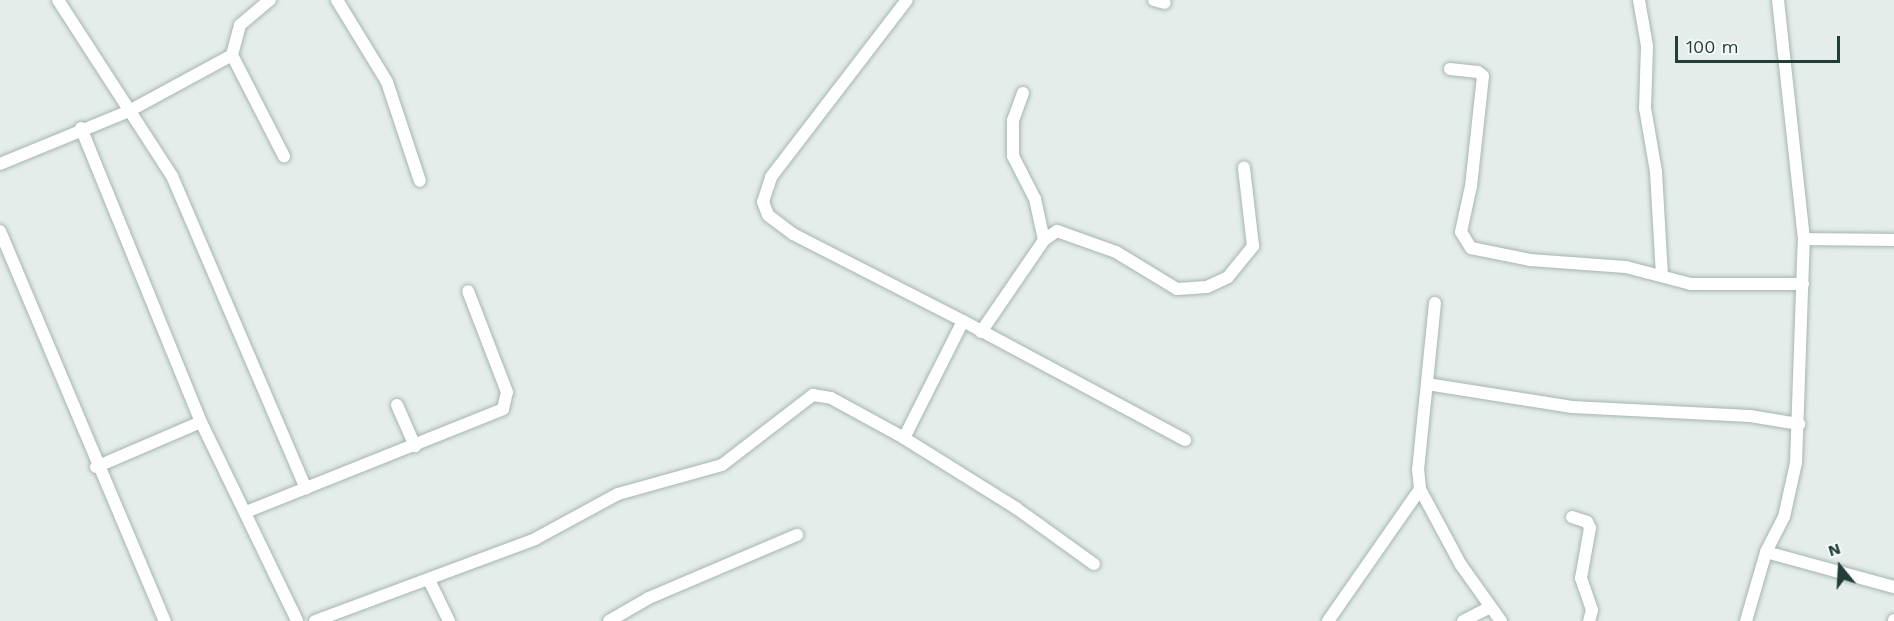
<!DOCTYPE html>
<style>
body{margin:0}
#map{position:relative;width:1894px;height:621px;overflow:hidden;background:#e4edea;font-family:"Work Sans",sans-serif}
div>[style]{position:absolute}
.roads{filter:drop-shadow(0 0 2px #a6b5b1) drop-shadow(0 0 2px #a6b5b1)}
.minor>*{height:12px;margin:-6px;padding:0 6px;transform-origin:6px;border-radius:6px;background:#fff}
span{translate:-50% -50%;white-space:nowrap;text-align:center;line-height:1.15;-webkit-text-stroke:4.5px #f4f9f7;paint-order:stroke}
.north{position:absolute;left:1810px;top:537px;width:60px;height:60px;-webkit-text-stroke:4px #f4f9f7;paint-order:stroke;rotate:342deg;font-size:16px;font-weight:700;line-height:24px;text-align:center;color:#233e39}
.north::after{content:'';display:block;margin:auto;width:21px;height:27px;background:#233e39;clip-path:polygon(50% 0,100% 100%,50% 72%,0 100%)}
.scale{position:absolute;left:1675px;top:36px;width:165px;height:27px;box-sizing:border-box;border:3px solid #233e39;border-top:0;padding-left:8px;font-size:18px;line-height:21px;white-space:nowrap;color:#233e39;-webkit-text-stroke:4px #f4f9f7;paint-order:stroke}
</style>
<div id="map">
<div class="roads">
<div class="minor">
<i style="left:58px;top:0;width:210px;rotate:57.1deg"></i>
<i style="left:172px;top:176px;width:340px;rotate:66.8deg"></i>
<i style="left:337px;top:0;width:96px;rotate:58.6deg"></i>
<i style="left:387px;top:82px;width:104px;rotate:71.6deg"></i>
<i style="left:1154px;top:0;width:11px;rotate:15deg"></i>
<i style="left:1639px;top:0;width:47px;rotate:80.1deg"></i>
<i style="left:1647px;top:46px;width:62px;rotate:91.8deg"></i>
<i style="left:1645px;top:108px;width:65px;rotate:80.2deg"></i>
<i style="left:1656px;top:172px;width:103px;rotate:86.7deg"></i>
<i style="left:1778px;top:0;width:240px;rotate:83.8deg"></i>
<i style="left:232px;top:55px;width:31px;rotate:-75deg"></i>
<i style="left:240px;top:25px;width:39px;rotate:-40deg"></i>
<i style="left:1450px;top:69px;width:28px;rotate:6deg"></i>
<i style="left:1478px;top:72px;width:6px;rotate:39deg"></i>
<i style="left:1483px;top:76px;width:111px;rotate:96.2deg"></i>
<i style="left:1471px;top:186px;width:47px;rotate:102.3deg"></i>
<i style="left:1461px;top:232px;width:19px;rotate:58deg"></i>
<i style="left:1471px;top:248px;width:60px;rotate:11.5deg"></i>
<i style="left:1530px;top:260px;width:96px;rotate:4.2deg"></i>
<i style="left:1626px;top:267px;width:67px;rotate:14.7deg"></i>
<i style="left:1691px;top:284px;width:112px"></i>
<i style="left:1023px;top:93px;width:29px;rotate:110deg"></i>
<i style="left:1013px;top:120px;width:36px;rotate:90deg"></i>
<i style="left:1013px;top:156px;width:48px;rotate:62.9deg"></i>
<i style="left:1035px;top:199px;width:42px;rotate:77.6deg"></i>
<i style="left:81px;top:128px;width:318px;rotate:67.8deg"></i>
<i style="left:201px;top:422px;width:221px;rotate:64.2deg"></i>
<i style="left:0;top:164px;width:139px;rotate:-22.3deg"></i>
<i style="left:129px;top:111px;width:117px;rotate:-28.5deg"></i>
<i style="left:232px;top:55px;width:114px;rotate:62.8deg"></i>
<i style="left:0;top:231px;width:423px;rotate:67.1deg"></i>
<i style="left:1435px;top:303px;width:167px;rotate:95.8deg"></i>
<i style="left:1418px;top:469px;width:20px;rotate:84deg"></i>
<i style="left:1420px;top:489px;width:86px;rotate:61.7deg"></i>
<i style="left:1461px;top:565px;width:69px;rotate:54.5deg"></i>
<i style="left:963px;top:321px;width:252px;rotate:28.2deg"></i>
<i style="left:981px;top:332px;width:112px;rotate:-55.6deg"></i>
<i style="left:1044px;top:240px;width:16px;rotate:-35deg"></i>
<i style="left:1057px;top:231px;width:63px;rotate:19.6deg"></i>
<i style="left:1116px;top:252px;width:71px;rotate:31.2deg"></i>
<i style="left:1177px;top:289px;width:30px;rotate:-4deg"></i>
<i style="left:1207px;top:287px;width:23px;rotate:-25deg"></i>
<i style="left:1228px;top:277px;width:40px;rotate:-51deg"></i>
<i style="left:1253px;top:246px;width:79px;rotate:-96.6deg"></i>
<i style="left:1427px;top:384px;width:147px;rotate:9deg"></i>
<i style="left:1572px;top:407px;width:178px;rotate:2.9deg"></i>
<i style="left:1750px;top:416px;width:50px;rotate:9.3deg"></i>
<i style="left:397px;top:405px;width:45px;rotate:66.3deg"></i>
<i style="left:904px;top:438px;width:131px;rotate:-63.2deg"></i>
<i style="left:963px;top:321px;width:191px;rotate:-152.9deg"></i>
<i style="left:793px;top:234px;width:31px;rotate:-143deg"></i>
<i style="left:768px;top:215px;width:14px;rotate:-111deg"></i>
<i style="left:763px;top:202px;width:26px;rotate:-72deg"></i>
<i style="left:771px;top:177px;width:223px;rotate:-52.5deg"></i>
<i style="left:96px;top:467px;width:114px;rotate:-23.2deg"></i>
<i style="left:246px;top:512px;width:277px;rotate:-21.8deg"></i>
<i style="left:503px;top:409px;width:17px;rotate:-77deg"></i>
<i style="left:507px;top:392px;width:108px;rotate:-111.1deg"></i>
<i style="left:1572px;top:517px;width:16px;rotate:18deg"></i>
<i style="left:1587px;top:522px;width:7px;rotate:63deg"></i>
<i style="left:1590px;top:528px;width:51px;rotate:100.2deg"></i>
<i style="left:1581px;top:578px;width:34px;rotate:71deg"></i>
<i style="left:1592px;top:610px;width:11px;rotate:105deg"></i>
<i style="left:1766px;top:552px;width:39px;rotate:-63deg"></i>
<i style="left:1784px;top:517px;width:55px;rotate:-77.5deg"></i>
<i style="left:1796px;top:463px;width:224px;rotate:-88deg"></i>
<i style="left:1804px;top:239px;width:90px;rotate:0.6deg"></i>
<i style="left:429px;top:580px;width:46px;rotate:64deg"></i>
<i style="left:315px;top:621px;width:235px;rotate:-20.4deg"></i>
<i style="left:535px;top:539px;width:94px;rotate:-28.5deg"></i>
<i style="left:618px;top:494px;width:108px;rotate:-15.6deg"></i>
<i style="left:722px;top:465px;width:115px;rotate:-37.6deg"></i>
<i style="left:813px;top:395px;width:18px;rotate:9deg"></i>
<i style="left:831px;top:398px;width:83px;rotate:28.7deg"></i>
<i style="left:904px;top:438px;width:132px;rotate:32deg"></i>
<i style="left:1016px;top:508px;width:96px;rotate:35.7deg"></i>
<i style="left:609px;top:621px;width:46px;rotate:-29.9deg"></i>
<i style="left:649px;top:598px;width:161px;rotate:-23.1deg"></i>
<i style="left:1328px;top:621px;width:161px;rotate:-55.1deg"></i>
<i style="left:1463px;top:621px;width:29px;rotate:-27deg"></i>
<i style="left:1746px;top:621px;width:72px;rotate:-73.8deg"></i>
<i style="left:1766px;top:552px;width:133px;rotate:15.3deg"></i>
<i style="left:1894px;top:621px;width:1px;rotate:-90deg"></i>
</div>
</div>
<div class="north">N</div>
<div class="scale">100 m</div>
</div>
